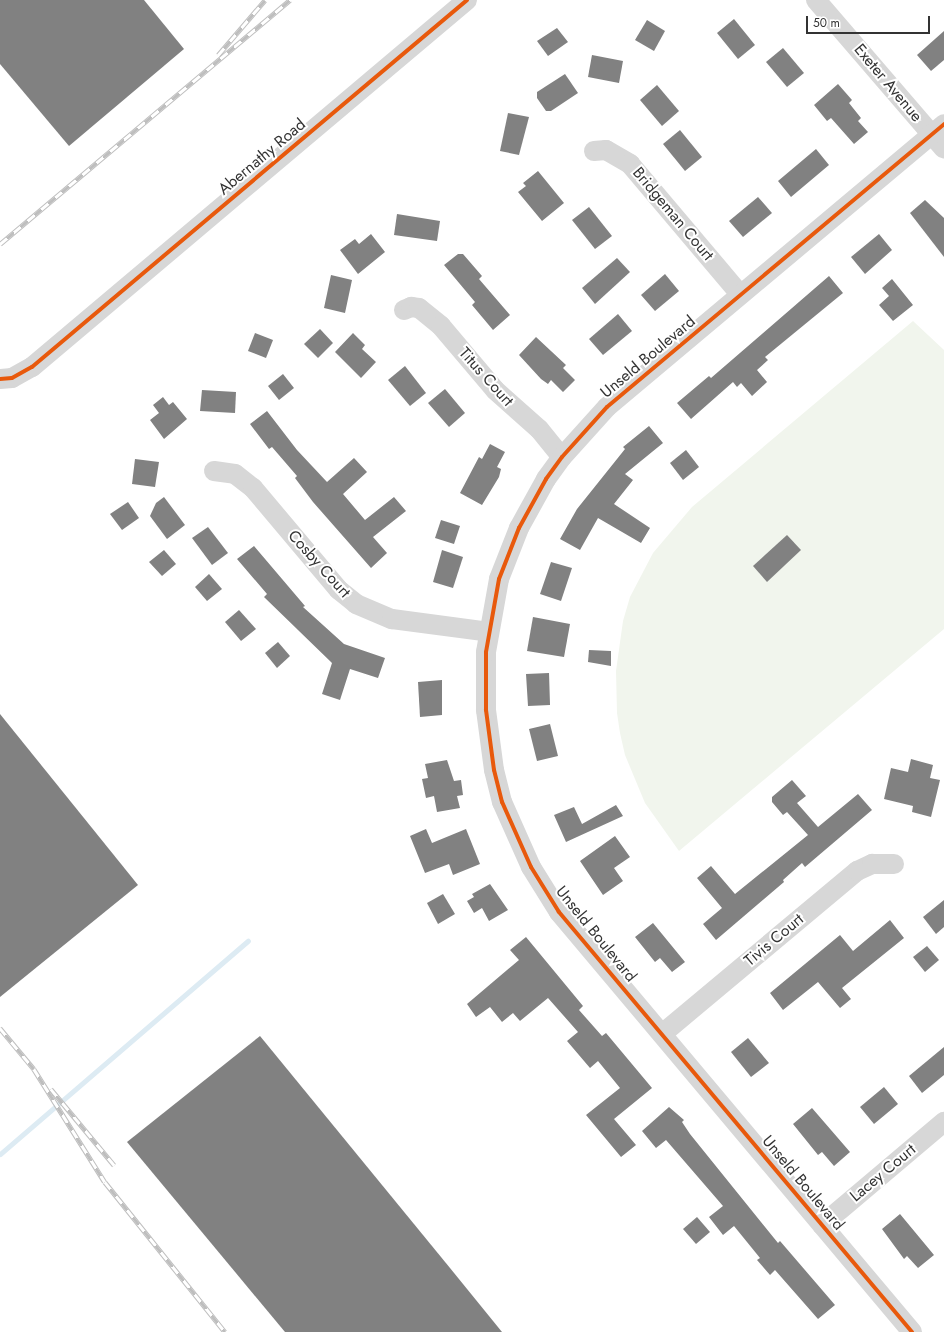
<!DOCTYPE html>
<style>
body{margin:0}
#map{position:relative;width:944px;height:1332px;overflow:hidden;background:#fff;font-family:Jost,sans-serif}
div>[style]{position:absolute}
.green>*{inset:0;background:#f1f5ed}
.stream>*{height:5px;margin:-2.5px;padding:0 2.5px;transform-origin:2.5px;border-radius:2.5px;background:#ddebf3}
.building>*{inset:0;background:#818181}
.minor>*{height:20px;margin:-10px;padding:0 10px;transform-origin:10px;border-radius:10px;background:#d7d7d7}
.rail>*{height:4.5px;margin-top:-2.25px;transform-origin:0;background:repeating-linear-gradient(90deg,#fff 0 9px,#bebebe 0 18px);box-sizing:border-box;border-block:1px solid #bebebe}
.cycleway>*{height:4px;margin:-2px;padding:0 2px;transform-origin:2px;border-radius:2px;background:#e8590c}
span{translate:-50% -50%;white-space:nowrap;text-align:center;line-height:1.15;-webkit-text-stroke:4px #fff;paint-order:stroke}
.street-label{font-size:16px;color:#333}
.scale{position:absolute;left:806px;top:16px;width:124px;height:18px;box-sizing:border-box;border:2px solid #333;border-top:0;padding-left:5px;font-size:12px;line-height:14px;white-space:nowrap;color:#333;-webkit-text-stroke:3px #fff;paint-order:stroke}
</style>
<div id="map">
<div class="green">
<i style="clip-path:polygon(913px 321px,944px 350px,944px 629px,679px 851px,645px 803px,625px 755px,620px 733px,617px 713px,616px 671px,623px 621px,630px 597px,653px 553px,692px 507px)"></i>
</div>
<div class="stream">
<i style="left:0;top:1154px;width:327px;rotate:-40.7deg"></i>
</div>
<div class="building">
<i style="clip-path:polygon(0 0,144px 0,184px 49px,69px 146px,0 64px)"></i>
<i style="clip-path:polygon(734px 19px,755px 45px,738px 59px,717px 33px)"></i>
<i style="clip-path:polygon(647px 20px,665px 31px,654px 51px,635px 40px)"></i>
<i style="clip-path:polygon(557px 28px,568px 42px,548px 56px,537px 41px)"></i>
<i style="clip-path:polygon(944px 31px,944px 60px,931px 71px,917px 55px)"></i>
<i style="clip-path:polygon(783px 48px,804px 73px,787px 87px,766px 62px)"></i>
<i style="clip-path:polygon(592px 55px,623px 61px,619px 83px,588px 77px)"></i>
<i style="clip-path:polygon(565px 74px,578px 93px,551px 111px,546px 111px,537px 98px,537px 92px)"></i>
<i style="clip-path:polygon(838px 84px,852px 100px,849px 103px,861px 118px,858px 121px,868px 132px,854px 144px,831px 118px,827px 121px,814px 105px)"></i>
<i style="clip-path:polygon(657px 85px,679px 111px,662px 126px,640px 100px)"></i>
<i style="clip-path:polygon(508px 113px,529px 117px,519px 155px,500px 151px)"></i>
<i style="clip-path:polygon(680px 130px,702px 157px,685px 171px,663px 144px)"></i>
<i style="clip-path:polygon(816px 149px,829px 165px,791px 197px,778px 181px)"></i>
<i style="clip-path:polygon(538px 171px,564px 203px,542px 221px,518px 192px,526px 186px,523px 183px)"></i>
<i style="clip-path:polygon(758px 197px,772px 213px,743px 237px,729px 221px)"></i>
<i style="clip-path:polygon(925px 200px,944px 218px,944px 257px,910px 213px)"></i>
<i style="clip-path:polygon(589px 207px,612px 236px,595px 249px,572px 220px)"></i>
<i style="clip-path:polygon(397px 214px,440px 221px,437px 241px,394px 235px)"></i>
<i style="clip-path:polygon(371px 234px,385px 252px,358px 274px,340px 250px,355px 239px,359px 244px)"></i>
<i style="clip-path:polygon(879px 234px,892px 250px,865px 274px,851px 257px)"></i>
<i style="clip-path:polygon(458px 254px,463px 254px,482px 276px,479px 279px,510px 315px,493px 330px,472px 305px,475px 302px,444px 265px)"></i>
<i style="clip-path:polygon(617px 258px,630px 272px,595px 304px,582px 288px)"></i>
<i style="clip-path:polygon(665px 274px,679px 291px,655px 311px,641px 295px)"></i>
<i style="clip-path:polygon(331px 275px,352px 280px,345px 313px,324px 308px)"></i>
<i style="clip-path:polygon(829px 276px,843px 293px,765px 357px,768px 360px,757px 370px,767px 382px,752px 396px,741px 383px,737px 387px,733px 382px,691px 419px,677px 403px,709px 376px,711px 378px)"></i>
<i style="clip-path:polygon(892px 279px,913px 305px,893px 321px,879px 305px,889px 296px,882px 288px)"></i>
<i style="clip-path:polygon(618px 314px,632px 331px,603px 355px,589px 339px)"></i>
<i style="clip-path:polygon(320px 329px,333px 343px,318px 358px,304px 344px)"></i>
<i style="clip-path:polygon(255px 333px,273px 340px,266px 358px,248px 351px)"></i>
<i style="clip-path:polygon(353px 333px,365px 345px,362px 349px,376px 362px,361px 378px,335px 352px)"></i>
<i style="clip-path:polygon(536px 337px,566px 365px,563px 368px,575px 380px,563px 392px,551px 380px,548px 384px,541px 379px,519px 355px)"></i>
<i style="clip-path:polygon(405px 366px,426px 393px,410px 406px,388px 380px)"></i>
<i style="clip-path:polygon(283px 374px,294px 388px,279px 400px,268px 386px)"></i>
<i style="clip-path:polygon(445px 389px,465px 413px,449px 427px,428px 403px)"></i>
<i style="clip-path:polygon(202px 390px,236px 392px,235px 413px,200px 411px)"></i>
<i style="clip-path:polygon(163px 397px,169px 405px,173px 402px,187px 419px,164px 439px,150px 420px,159px 413px,153px 405px)"></i>
<i style="clip-path:polygon(267px 411px,297px 450px,327px 482px,354px 458px,367px 472px,343px 494px,365px 520px,394px 497px,406px 511px,373px 537px,387px 553px,371px 568px,313px 502px,295px 478px,297px 476px,272px 447px,269px 449px,250px 424px)"></i>
<i style="clip-path:polygon(649px 426px,663px 443px,625px 474px,633px 480px,614px 504px,650px 528px,641px 543px,598px 518px,580px 550px,560px 539px,577px 509px,625px 449px,623px 447px)"></i>
<i style="clip-path:polygon(490px 444px,505px 452px,497px 467px,501px 469px,499px 477px,482px 505px,460px 493px,479px 457px,482px 459px)"></i>
<i style="clip-path:polygon(686px 450px,699px 467px,683px 480px,670px 463px)"></i>
<i style="clip-path:polygon(135px 459px,159px 462px,155px 487px,132px 484px)"></i>
<i style="clip-path:polygon(164px 497px,185px 525px,167px 539px,150px 516px,156px 503px)"></i>
<i style="clip-path:polygon(128px 502px,139px 518px,122px 530px,110px 514px)"></i>
<i style="clip-path:polygon(441px 520px,460px 526px,454px 544px,435px 538px)"></i>
<i style="clip-path:polygon(208px 527px,228px 553px,212px 565px,192px 538px)"></i>
<i style="clip-path:polygon(787px 535px,801px 550px,767px 582px,753px 566px)"></i>
<i style="clip-path:polygon(254px 546px,305px 606px,303px 607px,344px 644px,385px 658px,378px 678px,350px 669px,340px 700px,322px 694px,332px 663px,264px 597px,267px 594px,237px 559px)"></i>
<i style="clip-path:polygon(164px 550px,176px 564px,162px 576px,149px 562px)"></i>
<i style="clip-path:polygon(442px 550px,463px 557px,453px 588px,433px 582px)"></i>
<i style="clip-path:polygon(551px 562px,572px 568px,561px 601px,540px 594px)"></i>
<i style="clip-path:polygon(209px 574px,222px 589px,207px 601px,195px 587px)"></i>
<i style="clip-path:polygon(239px 610px,256px 629px,241px 641px,225px 622px)"></i>
<i style="clip-path:polygon(533px 617px,570px 624px,564px 657px,527px 651px)"></i>
<i style="clip-path:polygon(278px 642px,290px 656px,277px 668px,265px 653px)"></i>
<i style="clip-path:polygon(589px 650px,611px 651px,611px 666px,588px 662px)"></i>
<i style="clip-path:polygon(549px 673px,550px 705px,528px 706px,526px 674px)"></i>
<i style="clip-path:polygon(442px 680px,442px 715px,420px 717px,418px 682px)"></i>
<i style="clip-path:polygon(0 714px,138px 885px,0 997px)"></i>
<i style="clip-path:polygon(550px 724px,558px 756px,537px 761px,529px 729px)"></i>
<i style="clip-path:polygon(911px 759px,933px 765px,930px 778px,940px 780px,931px 817px,912px 812px,913px 806px,884px 799px,891px 768px,908px 772px)"></i>
<i style="clip-path:polygon(447px 760px,454px 781px,461px 780px,463px 795px,457px 796px,460px 808px,437px 812px,434px 796px,426px 798px,422px 779px,428px 778px,425px 764px)"></i>
<i style="clip-path:polygon(792px 780px,806px 796px,797px 803px,818px 827px,858px 794px,872px 810px,805px 867px,802px 863px,783px 880px,784px 882px,716px 940px,703px 924px,722px 908px,697px 878px,711px 866px,735px 894px,808px 835px,787px 812px,783px 815px,772px 802px,772px 797px)"></i>
<i style="clip-path:polygon(616px 805px,623px 816px,566px 842px,554px 815px,574px 807px,582px 824px)"></i>
<i style="clip-path:polygon(426px 829px,432px 843px,466px 829px,480px 864px,453px 875px,449px 864px,425px 873px,410px 836px)"></i>
<i style="clip-path:polygon(615px 836px,630px 857px,614px 868px,623px 881px,603px 895px,580px 861px)"></i>
<i style="clip-path:polygon(490px 884px,508px 910px,489px 921px,482px 908px,474px 913px,467px 901px,474px 897px,472px 894px)"></i>
<i style="clip-path:polygon(443px 894px,455px 914px,438px 924px,427px 903px)"></i>
<i style="clip-path:polygon(944px 900px,944px 927px,936px 934px,923px 917px)"></i>
<i style="clip-path:polygon(890px 920px,904px 938px,842px 988px,851px 999px,840px 1008px,818px 982px,783px 1010px,770px 993px,840px 935px,853px 951px)"></i>
<i style="clip-path:polygon(653px 923px,685px 962px,672px 972px,660px 958px,655px 962px,635px 937px)"></i>
<i style="clip-path:polygon(526px 937px,583px 1006px,579px 1010px,602px 1036px,606px 1033px,652px 1088px,614px 1119px,636px 1145px,621px 1157px,586px 1115px,620px 1088px,598px 1061px,590px 1068px,567px 1041px,578px 1032px,548px 998px,520px 1021px,513px 1013px,502px 1022px,490px 1007px,476px 1017px,467px 1004px,519px 960px,510px 950px)"></i>
<i style="clip-path:polygon(927px 946px,939px 960px,925px 972px,913px 957px)"></i>
<i style="clip-path:polygon(260px 1036px,450px 1268px,502px 1332px,285px 1332px,127px 1142px)"></i>
<i style="clip-path:polygon(748px 1038px,769px 1063px,751px 1077px,731px 1052px)"></i>
<i style="clip-path:polygon(944px 1047px,944px 1075px,922px 1093px,909px 1076px)"></i>
<i style="clip-path:polygon(884px 1087px,898px 1104px,874px 1124px,860px 1107px)"></i>
<i style="clip-path:polygon(669px 1107px,684px 1120px,682px 1122px,690px 1134px,778px 1243px,780px 1241px,835px 1305px,818px 1319px,775px 1270px,770px 1275px,757px 1260px,760px 1258px,734px 1226px,723px 1235px,709px 1217px,723px 1206px,666px 1140px,656px 1148px,642px 1131px)"></i>
<i style="clip-path:polygon(812px 1108px,850px 1152px,834px 1166px,822px 1152px,818px 1155px,793px 1124px)"></i>
<i style="clip-path:polygon(900px 1214px,934px 1255px,918px 1268px,907px 1256px,904px 1259px,882px 1229px)"></i>
<i style="clip-path:polygon(697px 1217px,710px 1232px,696px 1244px,683px 1229px)"></i>
</div>
<div class="minor">
<i style="left:816px;top:0;width:196px;rotate:49.3deg"></i>
<i style="left:594px;top:151px;width:12px;rotate:-5deg"></i>
<i style="left:606px;top:150px;width:28px;rotate:30deg"></i>
<i style="left:630px;top:164px;width:170px;rotate:49.8deg"></i>
<i style="left:404px;top:310px;width:8px;rotate:-23deg"></i>
<i style="left:411px;top:307px;width:8px;rotate:7deg"></i>
<i style="left:419px;top:308px;width:28px;rotate:39deg"></i>
<i style="left:441px;top:326px;width:84px;rotate:49.8deg"></i>
<i style="left:495px;top:390px;width:59px;rotate:41.6deg"></i>
<i style="left:539px;top:429px;width:36px;rotate:51deg"></i>
<i style="left:0;top:379px;width:12px;rotate:-5deg"></i>
<i style="left:12px;top:378px;width:23px;rotate:-29deg"></i>
<i style="left:32px;top:367px;width:569px;rotate:-40.15deg"></i>
<i style="left:214px;top:471px;width:21px;rotate:8deg"></i>
<i style="left:235px;top:474px;width:23px;rotate:38deg"></i>
<i style="left:253px;top:488px;width:133px;rotate:49.9deg"></i>
<i style="left:339px;top:590px;width:22px;rotate:39deg"></i>
<i style="left:356px;top:604px;width:39px;rotate:23deg"></i>
<i style="left:392px;top:619px;width:98px;rotate:7.6deg"></i>
<i style="left:662px;top:1034px;width:254px;rotate:-39.9deg"></i>
<i style="left:857px;top:871px;width:17px;rotate:-25deg"></i>
<i style="left:872px;top:864px;width:22px"></i>
<i style="left:822px;top:1225px;width:160px;rotate:-40.2deg"></i>
<i style="left:912px;top:1332px;width:549px;rotate:-130.05deg"></i>
<i style="left:559px;top:912px;width:53px;rotate:-121.9deg"></i>
<i style="left:531px;top:867px;width:71px;rotate:-114deg"></i>
<i style="left:502px;top:802px;width:33px;rotate:-104deg"></i>
<i style="left:494px;top:770px;width:61px;rotate:-97.6deg"></i>
<i style="left:486px;top:710px;width:58px;rotate:-90deg"></i>
<i style="left:486px;top:652px;width:74px;rotate:-79.9deg"></i>
<i style="left:499px;top:579px;width:55px;rotate:-68.6deg"></i>
<i style="left:519px;top:528px;width:56px;rotate:-61.1deg"></i>
<i style="left:546px;top:479px;width:27px;rotate:-54deg"></i>
<i style="left:562px;top:457px;width:67px;rotate:-48deg"></i>
<i style="left:607px;top:407px;width:440px;rotate:-40deg"></i>
</div>
<div class="rail">
<i style="left:218px;top:55px;width:72px;rotate:-49.5deg"></i>
<i style="left:0;top:244px;width:379px;rotate:-40.1deg"></i>
<i style="left:0;top:1028px;width:53px;rotate:50.3deg"></i>
<i style="left:34px;top:1069px;width:133px;rotate:57.9deg"></i>
<i style="left:105px;top:1182px;width:192px;rotate:51.3deg"></i>
<i style="left:51px;top:1089px;width:99px;rotate:50.3deg"></i>
</div>
<div class="cycleway">
<i style="left:0;top:379px;width:12px;rotate:-5deg"></i>
<i style="left:12px;top:378px;width:23px;rotate:-29deg"></i>
<i style="left:32px;top:367px;width:569px;rotate:-40.15deg"></i>
<i style="left:912px;top:1332px;width:549px;rotate:-130.05deg"></i>
<i style="left:559px;top:912px;width:53px;rotate:-121.9deg"></i>
<i style="left:531px;top:867px;width:71px;rotate:-114deg"></i>
<i style="left:502px;top:802px;width:33px;rotate:-104deg"></i>
<i style="left:494px;top:770px;width:61px;rotate:-97.6deg"></i>
<i style="left:486px;top:710px;width:58px;rotate:-90deg"></i>
<i style="left:486px;top:652px;width:74px;rotate:-79.9deg"></i>
<i style="left:499px;top:579px;width:55px;rotate:-68.6deg"></i>
<i style="left:519px;top:528px;width:56px;rotate:-61.1deg"></i>
<i style="left:546px;top:479px;width:27px;rotate:-54deg"></i>
<i style="left:562px;top:457px;width:67px;rotate:-48deg"></i>
<i style="left:607px;top:407px;width:440px;rotate:-40deg"></i>
</div>
<div class="street-label">
<span style="left:888px;top:83px;rotate:50deg">Exeter Avenue</span>
<span style="left:262px;top:157px;rotate:-40deg">Abernathy Road</span>
<span style="left:673px;top:214px;rotate:50deg">Bridgeman Court</span>
<span style="left:648px;top:357px;rotate:-40deg">Unseld Boulevard</span>
<span style="left:486px;top:377px;rotate:48deg">Titus Court</span>
<span style="left:319px;top:564px;rotate:48deg">Cosby Court</span>
<span style="left:596px;top:934px;rotate:51deg">Unseld Boulevard</span>
<span style="left:774px;top:940px;rotate:-40deg">Tivis Court</span>
<span style="left:883px;top:1173px;rotate:-40deg">Lacey Court</span>
<span style="left:803px;top:1183px;rotate:50deg">Unseld Boulevard</span>
</div>
<div class="scale">50 m</div>
</div>
